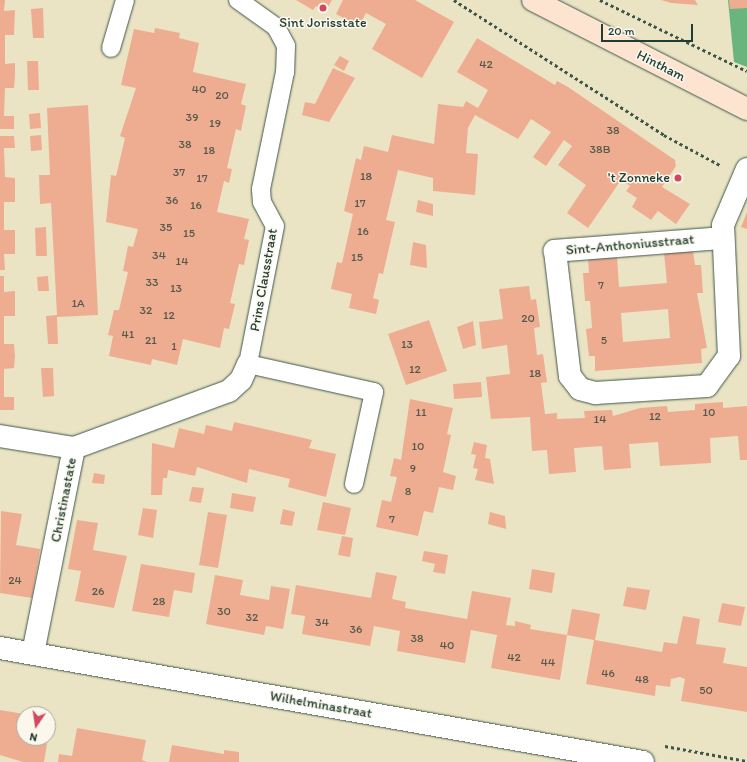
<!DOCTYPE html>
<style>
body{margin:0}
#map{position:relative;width:747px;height:762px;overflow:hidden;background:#eae4c4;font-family:Itim,sans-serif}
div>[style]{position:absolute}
.forest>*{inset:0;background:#6ab57d}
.building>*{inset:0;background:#eead91}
.path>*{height:2.5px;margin-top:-1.25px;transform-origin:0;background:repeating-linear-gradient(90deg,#3d564a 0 3px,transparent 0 6px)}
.roads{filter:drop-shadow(0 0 1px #3d564a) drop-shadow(0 0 1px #3d564a)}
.lane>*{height:18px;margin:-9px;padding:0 9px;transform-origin:9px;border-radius:9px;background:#fff}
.street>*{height:22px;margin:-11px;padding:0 11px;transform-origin:11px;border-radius:11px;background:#fff}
.secondary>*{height:22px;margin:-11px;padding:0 11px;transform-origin:11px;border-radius:11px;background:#fde4d1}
.dots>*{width:11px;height:11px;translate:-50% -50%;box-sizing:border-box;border:2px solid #fbf7ec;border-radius:50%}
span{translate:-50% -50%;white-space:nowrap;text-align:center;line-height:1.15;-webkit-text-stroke:3px #fbf7ec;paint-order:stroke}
.number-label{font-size:12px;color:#53594b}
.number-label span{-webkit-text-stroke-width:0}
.poi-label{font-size:14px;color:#1f3d34}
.right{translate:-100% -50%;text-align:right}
.street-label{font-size:14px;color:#1f3d34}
.north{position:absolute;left:16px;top:706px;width:40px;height:40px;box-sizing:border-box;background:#fbf7ec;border:1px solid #a3ada2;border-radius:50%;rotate:193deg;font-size:11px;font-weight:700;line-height:16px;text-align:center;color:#1f3d34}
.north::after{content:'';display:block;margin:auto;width:14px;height:18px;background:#d1495b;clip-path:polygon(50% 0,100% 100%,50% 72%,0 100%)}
.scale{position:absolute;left:601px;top:24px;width:92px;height:18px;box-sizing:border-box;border:2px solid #1f3d34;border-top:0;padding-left:5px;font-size:12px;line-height:14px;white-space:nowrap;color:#1f3d34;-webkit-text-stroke:3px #fbf7ec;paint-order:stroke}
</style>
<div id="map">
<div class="forest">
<i style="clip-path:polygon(728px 0,747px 0,747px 67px,734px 62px)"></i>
</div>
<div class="building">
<i style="clip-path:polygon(0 0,5px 0,4px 11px,15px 10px,14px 35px,5px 35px,5px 64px,15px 63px,15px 76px,14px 88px,5px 88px,4px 116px,14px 116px,14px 129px,0 129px)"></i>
<i style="clip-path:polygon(296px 0,332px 0,325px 12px,316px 6px,313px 10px)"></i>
<i style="clip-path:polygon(343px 0,415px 0,454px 22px,422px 78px,372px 49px,386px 24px,366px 13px,359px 26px,336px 14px)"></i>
<i style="clip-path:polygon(661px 0,695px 0,698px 5px,671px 3px)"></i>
<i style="clip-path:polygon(729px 0,747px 0,747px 8px,730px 9px)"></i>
<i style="clip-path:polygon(43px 8px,44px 38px,33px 38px,31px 9px)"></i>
<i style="clip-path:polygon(155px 28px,180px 33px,179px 38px,199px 43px,193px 72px,246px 84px,241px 104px,246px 106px,241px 131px,236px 129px,227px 168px,232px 169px,229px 183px,224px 181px,217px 212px,249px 219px,244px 239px,249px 240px,244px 265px,239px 264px,230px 303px,235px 304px,229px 329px,224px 328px,220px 348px,183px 339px,177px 365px,152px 359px,151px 365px,109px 356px,113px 336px,108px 335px,114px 310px,119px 310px,128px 272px,123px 271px,128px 246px,133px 247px,138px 229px,106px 222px,111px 175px,116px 176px,125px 138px,120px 136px,136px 88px,121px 85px,134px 29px,154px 33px)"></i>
<i style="clip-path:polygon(477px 38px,555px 85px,557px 81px,568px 87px,675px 160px,676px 166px,662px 187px,690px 204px,676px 224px,658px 211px,651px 220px,632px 207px,637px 198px,626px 191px,630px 186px,621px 180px,588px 228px,567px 213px,586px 185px,558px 165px,572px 146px,564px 140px,546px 166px,533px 157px,551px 132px,531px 119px,518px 139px,475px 115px,468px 128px,466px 153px,478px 154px,475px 195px,433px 191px,433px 178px,398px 170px,386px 220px,395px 222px,383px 274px,379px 273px,373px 298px,379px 300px,376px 314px,349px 308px,352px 294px,331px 289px,337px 262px,342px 263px,353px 214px,344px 211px,356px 158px,361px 160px,364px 146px,388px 152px,392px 135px,434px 144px,438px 104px,463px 107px,466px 101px,478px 108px,488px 90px,457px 72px)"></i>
<i style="clip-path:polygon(340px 56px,349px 61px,344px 71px,334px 65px)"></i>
<i style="clip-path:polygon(27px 61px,38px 61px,39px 90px,28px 90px)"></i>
<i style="clip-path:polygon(333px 68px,355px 78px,329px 122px,302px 115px,305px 102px,315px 104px)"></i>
<i style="clip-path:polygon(88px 105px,98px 315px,57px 317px,58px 344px,48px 344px,46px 316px,57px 315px,51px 203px,40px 204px,39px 175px,50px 175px,47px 108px)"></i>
<i style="clip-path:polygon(40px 113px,41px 128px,30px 129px,29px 114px)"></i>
<i style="clip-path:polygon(41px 135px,42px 150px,31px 151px,30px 136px)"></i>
<i style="clip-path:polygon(0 136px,14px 136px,15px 148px,4px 148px,5px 177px,15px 178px,15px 202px,4px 202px,4px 230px,15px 230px,15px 254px,4px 254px,5px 270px,0 270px)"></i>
<i style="clip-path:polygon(418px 200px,433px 204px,433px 216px,416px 212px)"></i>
<i style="clip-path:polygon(747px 212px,747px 229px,741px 227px)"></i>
<i style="clip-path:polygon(46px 227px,47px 256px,36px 256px,35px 228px)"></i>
<i style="clip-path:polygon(413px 242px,426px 245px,427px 268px,410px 265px)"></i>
<i style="clip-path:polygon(evenodd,693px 251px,695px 265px,701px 265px,703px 293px,697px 293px,707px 348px,701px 349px,702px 363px,595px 371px,595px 356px,589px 356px,586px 329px,592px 328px,590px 301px,585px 301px,583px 273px,589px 273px,588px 259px,617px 257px,619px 287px,667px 283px,664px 253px,693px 251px,668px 309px,670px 338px,623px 342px,621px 313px,668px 309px)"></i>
<i style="clip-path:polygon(0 276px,4px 276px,4px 292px,15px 291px,15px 316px,4px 316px,4px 344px,14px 344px,15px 356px,14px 368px,4px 369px,4px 397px,14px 397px,14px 410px,0 410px)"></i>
<i style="clip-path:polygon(48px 276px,49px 291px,38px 291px,37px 277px)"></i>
<i style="clip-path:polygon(529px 286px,531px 300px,536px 299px,540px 327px,534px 328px,537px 355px,543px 354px,547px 382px,541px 383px,545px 414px,557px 413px,557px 419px,585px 418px,584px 411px,612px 410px,613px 416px,640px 408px,667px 406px,668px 412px,695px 410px,695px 404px,723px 402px,723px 408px,747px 406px,747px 460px,740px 460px,738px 436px,710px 438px,711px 463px,660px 466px,658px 442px,629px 444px,631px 468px,604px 470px,602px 446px,574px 448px,576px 472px,549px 474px,547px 450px,532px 451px,530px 417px,491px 419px,486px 377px,510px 374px,507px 345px,482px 349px,479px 322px,503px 319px,499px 289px)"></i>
<i style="clip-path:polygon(429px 320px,447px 371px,406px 385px,388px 334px)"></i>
<i style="clip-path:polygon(473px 321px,476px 345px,463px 349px,457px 327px)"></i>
<i style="clip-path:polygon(41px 368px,53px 368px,54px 396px,43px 397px)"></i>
<i style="clip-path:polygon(481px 382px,482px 397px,454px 399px,453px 384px)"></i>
<i style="clip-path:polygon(410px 399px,453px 408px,447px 434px,451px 435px,443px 472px,456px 476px,453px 490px,439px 487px,433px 513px,424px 511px,418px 536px,376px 527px,382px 500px,391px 502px,397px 477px,390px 476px,394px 458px,401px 460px)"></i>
<i style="clip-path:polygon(234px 422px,312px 440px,309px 448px,336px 454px,326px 497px,288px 487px,290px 479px,249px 469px,247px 483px,197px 467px,195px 476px,168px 470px,167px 478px,163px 478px,162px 495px,151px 495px,152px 443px,174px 448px,179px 428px,204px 434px,206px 425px,232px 431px)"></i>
<i style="clip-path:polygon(474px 442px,487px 445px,485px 458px,490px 459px,494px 484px,475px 480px,478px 469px,473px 468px,476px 455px,471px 454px)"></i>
<i style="clip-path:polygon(94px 473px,105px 475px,104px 484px,92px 483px)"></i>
<i style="clip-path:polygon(192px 487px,204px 488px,201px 503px,189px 501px)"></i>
<i style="clip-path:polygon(232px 493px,256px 497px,253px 512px,230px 508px)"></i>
<i style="clip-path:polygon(323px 502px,351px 508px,345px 535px,317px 530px)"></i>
<i style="clip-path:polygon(143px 508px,157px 510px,153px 538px,138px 535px)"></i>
<i style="clip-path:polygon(283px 509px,295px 512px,292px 526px,280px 524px)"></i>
<i style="clip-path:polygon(1px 511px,22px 514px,16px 545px,40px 549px,32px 598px,0 593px)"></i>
<i style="clip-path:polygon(208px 512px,227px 515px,218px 568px,199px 565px)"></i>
<i style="clip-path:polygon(490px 512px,505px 516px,506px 529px,488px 524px)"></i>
<i style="clip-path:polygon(77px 520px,98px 523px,93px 550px,127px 556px,114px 608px,75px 601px,81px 571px,68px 569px)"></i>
<i style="clip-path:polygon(342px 536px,353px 538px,350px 557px,338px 555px)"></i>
<i style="clip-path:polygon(424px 551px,448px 555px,445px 574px,433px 572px,435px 564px,422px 561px)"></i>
<i style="clip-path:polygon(141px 564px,195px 573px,192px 593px,174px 590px,169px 617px,132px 611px)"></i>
<i style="clip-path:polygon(532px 569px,555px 573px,552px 593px,529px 589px)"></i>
<i style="clip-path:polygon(376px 572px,397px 576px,392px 599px,406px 602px,405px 608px,467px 619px,472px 591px,511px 598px,506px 625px,515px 626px,515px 621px,531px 625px,530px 629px,567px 635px,572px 609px,585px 611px,600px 614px,595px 640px,662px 652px,664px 642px,677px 644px,683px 616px,700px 619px,696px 644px,726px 648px,723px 663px,747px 667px,747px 712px,681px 701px,685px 679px,680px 677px,671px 679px,670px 687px,656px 685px,655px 696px,586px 684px,594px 640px,567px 635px,560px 680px,491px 668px,497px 635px,471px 630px,465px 663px,397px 651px,400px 631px,374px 626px,370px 646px,302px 634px,305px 616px,291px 614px,296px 585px,371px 598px)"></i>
<i style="clip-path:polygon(215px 575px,243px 580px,240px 595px,269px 600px,271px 586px,290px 589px,283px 629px,266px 626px,264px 635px,206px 624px)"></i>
<i style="clip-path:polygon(627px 587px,650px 590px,646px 610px,623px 606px)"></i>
<i style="clip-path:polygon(722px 603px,745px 607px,741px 626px,718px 622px)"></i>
<i style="clip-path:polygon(0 710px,24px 714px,24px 738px,48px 738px,44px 762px,23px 762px,0 755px)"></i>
<i style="clip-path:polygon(77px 728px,146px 740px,142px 760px,147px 762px,58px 762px,59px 754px,72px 756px)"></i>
<i style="clip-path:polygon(172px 745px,224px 754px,224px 750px,239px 752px,239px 762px,169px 762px)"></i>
</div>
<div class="path">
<i style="left:454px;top:0;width:250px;rotate:32.7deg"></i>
<i style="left:664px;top:135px;width:64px;rotate:28.2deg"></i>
<i style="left:600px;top:0;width:163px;rotate:25.8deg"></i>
<i style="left:665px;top:746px;width:83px;rotate:10.4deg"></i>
</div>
<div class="roads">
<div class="lane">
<i style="left:238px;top:0;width:47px;rotate:35.4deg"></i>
<i style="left:276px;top:27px;width:21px;rotate:62deg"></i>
<i style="left:286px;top:46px;width:26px;rotate:92deg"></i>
<i style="left:285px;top:72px;width:119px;rotate:101.6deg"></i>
<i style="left:261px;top:189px;width:13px;rotate:86deg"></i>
<i style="left:262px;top:202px;width:27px;rotate:62deg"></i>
<i style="left:275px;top:226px;width:141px;rotate:101.1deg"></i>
<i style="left:248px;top:364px;width:129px;rotate:12.5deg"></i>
<i style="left:374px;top:392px;width:94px;rotate:102.3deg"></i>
<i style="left:111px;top:48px;width:50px;rotate:-73.7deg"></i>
</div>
<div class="street">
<i style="left:723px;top:238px;width:169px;rotate:175.6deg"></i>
<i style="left:555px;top:251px;width:126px;rotate:83.2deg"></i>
<i style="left:570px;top:376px;width:16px;rotate:52deg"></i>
<i style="left:580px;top:389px;width:16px;rotate:15deg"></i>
<i style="left:595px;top:393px;width:112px;rotate:-3.6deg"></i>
<i style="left:707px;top:386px;width:37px;rotate:-54deg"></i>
<i style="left:729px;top:356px;width:131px;rotate:-92.6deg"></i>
<i style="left:723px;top:225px;width:61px;rotate:-66.8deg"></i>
<i style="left:0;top:436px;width:75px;rotate:9.2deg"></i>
<i style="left:0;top:648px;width:653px;rotate:10.05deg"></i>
<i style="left:33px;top:653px;width:209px;rotate:-78.7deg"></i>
<i style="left:74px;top:448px;width:165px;rotate:-20.2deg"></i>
<i style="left:229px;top:391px;width:16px;rotate:-43deg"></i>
<i style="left:241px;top:380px;width:17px;rotate:-66deg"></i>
</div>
<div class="secondary">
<i style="left:533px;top:0;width:240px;rotate:27deg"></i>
</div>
</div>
<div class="dots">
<i style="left:323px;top:8px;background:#d1495b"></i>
<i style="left:678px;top:178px;background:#d1495b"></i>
</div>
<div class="number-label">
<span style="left:486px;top:65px">42</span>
<span style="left:199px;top:90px">40</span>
<span style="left:222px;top:96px">20</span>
<span style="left:192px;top:118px">39</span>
<span style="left:215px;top:124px">19</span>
<span style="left:613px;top:131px">38</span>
<span style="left:185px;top:145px">38</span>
<span style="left:600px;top:150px">38B</span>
<span style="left:209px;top:151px">18</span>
<span style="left:179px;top:173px">37</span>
<span style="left:366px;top:177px">18</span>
<span style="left:202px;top:179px">17</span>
<span style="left:172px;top:201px">36</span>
<span style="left:360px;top:204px">17</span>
<span style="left:196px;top:206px">16</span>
<span style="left:166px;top:228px">35</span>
<span style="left:363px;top:232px">16</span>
<span style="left:189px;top:234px">15</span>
<span style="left:159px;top:256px">34</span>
<span style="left:357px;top:258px">15</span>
<span style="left:182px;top:262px">14</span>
<span style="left:152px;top:283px">33</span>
<span style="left:601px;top:286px">7</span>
<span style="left:176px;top:289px">13</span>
<span style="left:78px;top:304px">1A</span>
<span style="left:146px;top:311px">32</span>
<span style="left:169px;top:316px">12</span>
<span style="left:528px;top:319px">20</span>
<span style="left:128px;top:335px">41</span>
<span style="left:151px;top:341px">21</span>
<span style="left:604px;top:341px">5</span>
<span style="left:407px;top:345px">13</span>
<span style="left:174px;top:347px">1</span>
<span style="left:415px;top:370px">12</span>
<span style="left:535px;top:374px">18</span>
<span style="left:421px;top:413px">11</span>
<span style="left:709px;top:413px">10</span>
<span style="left:655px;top:417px">12</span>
<span style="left:600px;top:420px">14</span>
<span style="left:418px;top:447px">10</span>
<span style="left:413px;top:469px">9</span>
<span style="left:408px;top:492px">8</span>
<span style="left:392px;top:520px">7</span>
<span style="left:15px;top:581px">24</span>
<span style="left:98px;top:592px">26</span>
<span style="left:159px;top:602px">28</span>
<span style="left:224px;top:612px">30</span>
<span style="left:252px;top:618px">32</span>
<span style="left:322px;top:623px">34</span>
<span style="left:356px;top:630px">36</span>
<span style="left:417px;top:639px">38</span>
<span style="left:447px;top:646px">40</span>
<span style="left:514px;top:658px">42</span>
<span style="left:548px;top:663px">44</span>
<span style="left:608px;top:674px">46</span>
<span style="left:642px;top:680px">48</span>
<span style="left:706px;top:691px">50</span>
</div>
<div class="poi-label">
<span style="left:323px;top:23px">Sint Jorisstate</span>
<span class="right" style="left:670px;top:178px">'t Zonneke</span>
</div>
<div class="street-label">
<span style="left:661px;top:66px;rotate:27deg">Hintham</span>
<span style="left:630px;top:245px;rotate:-5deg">Sint-Anthoniusstraat</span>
<span style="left:264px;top:280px;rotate:-80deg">Prins Clausstraat</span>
<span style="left:64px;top:500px;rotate:-79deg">Christinastate</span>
<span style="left:321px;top:705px;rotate:10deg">Wilhelminastraat</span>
</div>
<div class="north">N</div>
<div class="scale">20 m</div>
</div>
